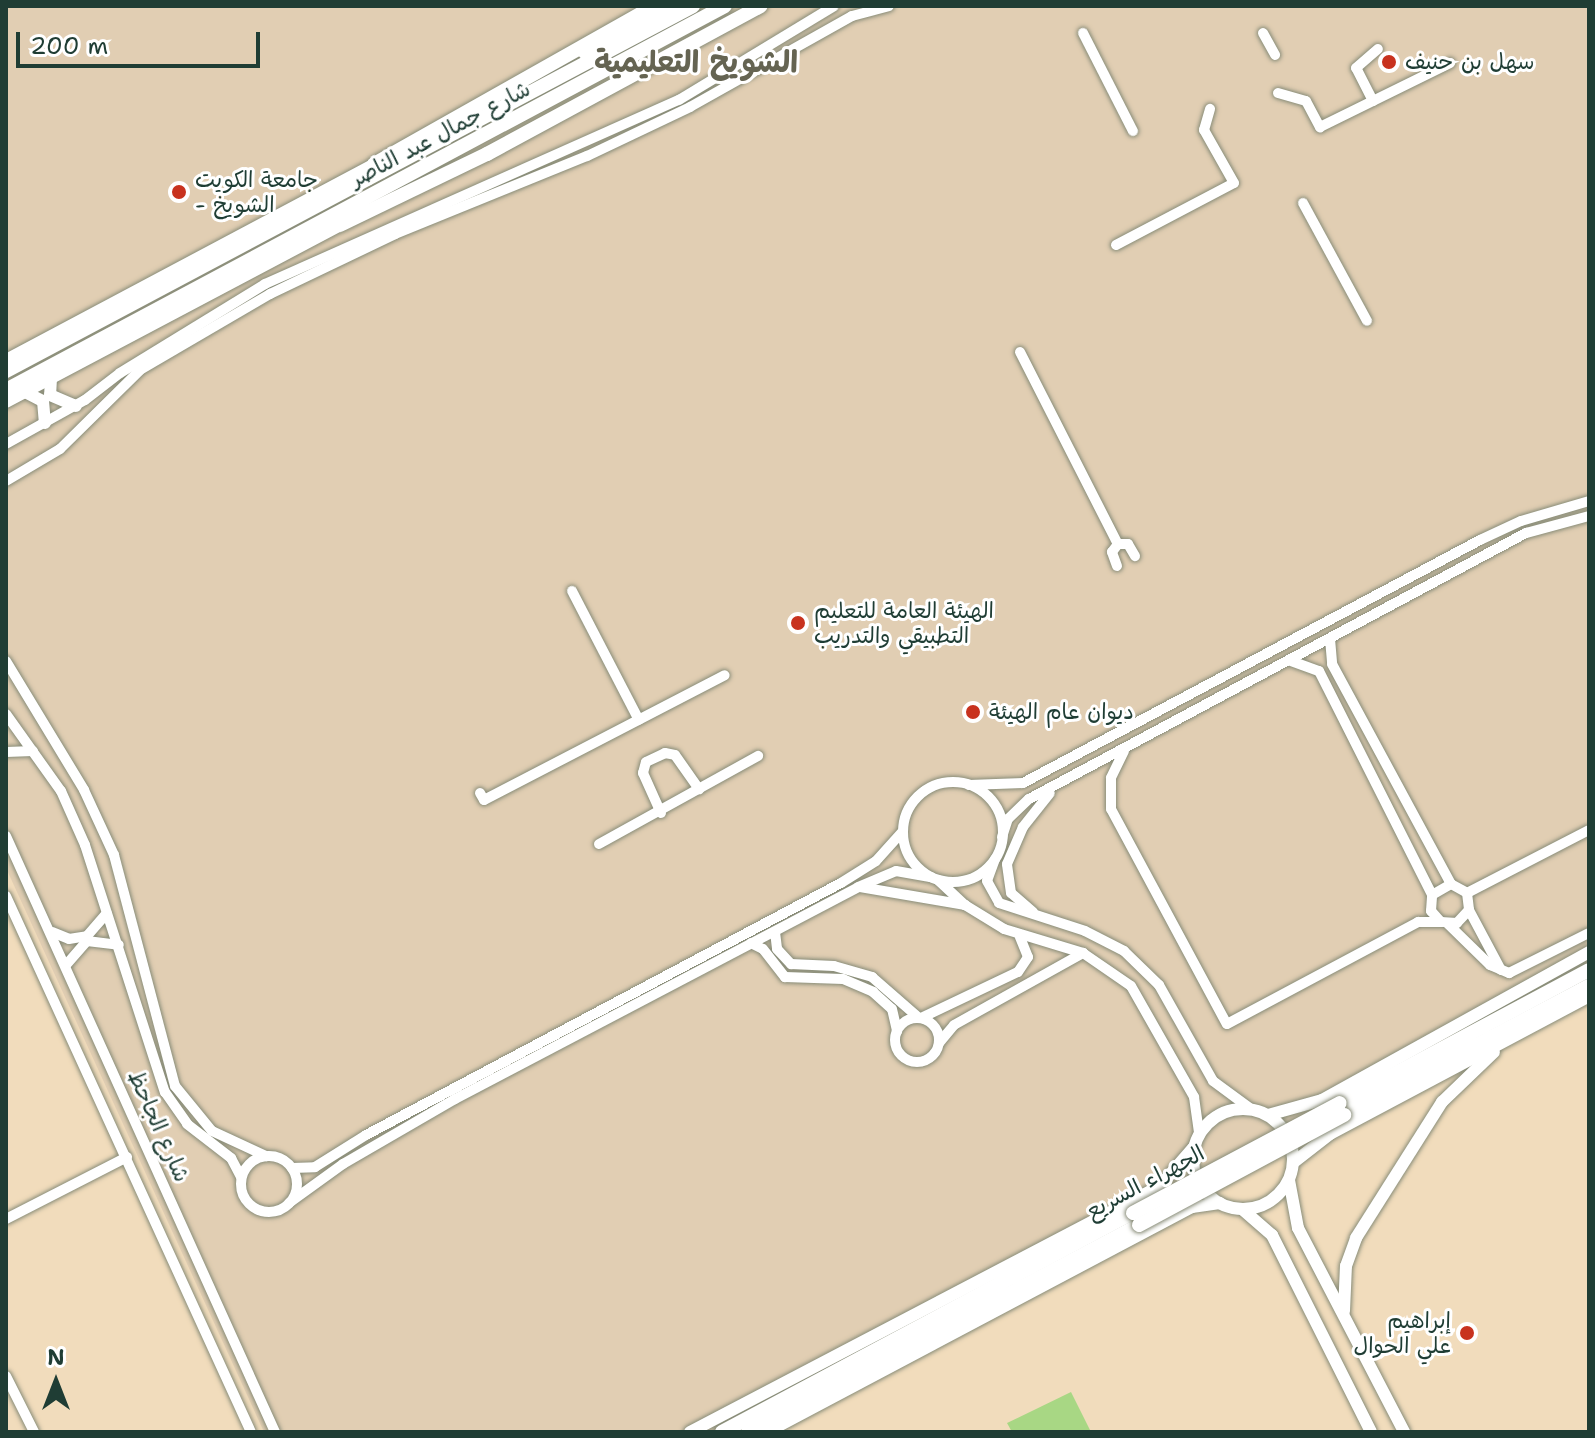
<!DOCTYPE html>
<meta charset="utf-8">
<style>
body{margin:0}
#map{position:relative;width:1595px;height:1438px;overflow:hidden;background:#f1dcbc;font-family:"Shantell Sans","Playpen Sans Arabic",sans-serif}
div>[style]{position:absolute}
.built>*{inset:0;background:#e1ceb3}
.green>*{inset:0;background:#a8d784}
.roads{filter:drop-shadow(0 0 2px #888c78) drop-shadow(0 0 2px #888c78)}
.minor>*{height:10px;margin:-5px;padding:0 5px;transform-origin:5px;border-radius:5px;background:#fff}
.minor>.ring{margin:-5px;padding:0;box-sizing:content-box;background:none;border:10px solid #fff;border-radius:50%}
.major>*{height:12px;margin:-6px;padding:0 6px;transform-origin:6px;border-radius:6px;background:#fff}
.major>.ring{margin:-6px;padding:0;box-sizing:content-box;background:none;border:12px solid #fff;border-radius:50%}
.highway>*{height:14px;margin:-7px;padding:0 7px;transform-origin:7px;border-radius:7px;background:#fff}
.bridges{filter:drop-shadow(0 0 2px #888c78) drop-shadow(0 0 2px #888c78)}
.highway-bridge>*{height:14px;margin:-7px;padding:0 7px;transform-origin:7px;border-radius:7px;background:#fff}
.dots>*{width:22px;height:22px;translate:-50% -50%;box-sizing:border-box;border:4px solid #fff;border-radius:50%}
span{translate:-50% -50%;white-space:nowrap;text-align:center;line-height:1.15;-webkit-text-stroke:6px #fff;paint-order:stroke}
.poi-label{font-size:22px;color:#1f3d34}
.left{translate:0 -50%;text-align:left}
.right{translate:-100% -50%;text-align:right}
.street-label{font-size:22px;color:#1f3d34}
.district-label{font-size:30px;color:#656452;font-weight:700}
.frame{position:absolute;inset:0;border:8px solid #1f3d34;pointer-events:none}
.north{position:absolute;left:16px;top:1342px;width:80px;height:80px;-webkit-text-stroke:6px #fff;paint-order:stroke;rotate:0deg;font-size:22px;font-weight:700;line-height:32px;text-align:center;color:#1f3d34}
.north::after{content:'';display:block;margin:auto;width:28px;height:36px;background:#1f3d34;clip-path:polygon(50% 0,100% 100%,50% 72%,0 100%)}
.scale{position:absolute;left:16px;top:32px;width:244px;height:36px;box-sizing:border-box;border:4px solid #1f3d34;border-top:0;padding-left:10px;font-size:24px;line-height:28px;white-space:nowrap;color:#1f3d34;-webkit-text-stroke:6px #fff;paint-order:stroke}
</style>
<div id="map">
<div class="built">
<i style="clip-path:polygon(6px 6px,1589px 6px,1589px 983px,735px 1432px,264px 1432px,6px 868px)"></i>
</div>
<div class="green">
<i style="clip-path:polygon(1071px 1392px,1091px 1432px,1012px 1432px,1007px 1423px)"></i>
</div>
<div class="roads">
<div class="minor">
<i style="left:1083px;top:33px;width:110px;rotate:63deg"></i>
<i style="left:1263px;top:33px;width:25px;rotate:61deg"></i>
<i style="left:1278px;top:93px;width:29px;rotate:16deg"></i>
<i style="left:1306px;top:101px;width:30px;rotate:62deg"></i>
<i style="left:1320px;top:127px;width:145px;rotate:-26.2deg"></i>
<i style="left:1373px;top:101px;width:37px;rotate:-117deg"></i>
<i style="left:1356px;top:68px;width:29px;rotate:-41deg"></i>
<i style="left:1303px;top:203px;width:134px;rotate:61.5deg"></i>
<i style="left:1116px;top:245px;width:133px;rotate:-27.7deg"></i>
<i style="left:1234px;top:183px;width:61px;rotate:-119.5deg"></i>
<i style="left:1204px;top:130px;width:22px;rotate:-74deg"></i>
<i style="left:1020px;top:352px;width:216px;rotate:63deg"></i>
<i style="left:6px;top:444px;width:90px;rotate:-29.1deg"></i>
<i style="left:85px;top:400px;width:44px;rotate:-37.6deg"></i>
<i style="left:120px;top:373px;width:170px;rotate:-31.5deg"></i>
<i style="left:265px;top:284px;width:453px;rotate:-24deg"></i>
<i style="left:679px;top:100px;width:181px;rotate:-31.2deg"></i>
<i style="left:6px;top:481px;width:63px;rotate:-30.7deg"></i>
<i style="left:60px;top:449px;width:112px;rotate:-44.6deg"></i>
<i style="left:140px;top:370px;width:151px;rotate:-30.3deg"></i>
<i style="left:270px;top:294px;width:139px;rotate:-25.6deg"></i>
<i style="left:395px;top:234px;width:207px;rotate:-22.1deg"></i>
<i style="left:587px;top:156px;width:114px;rotate:-25.4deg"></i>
<i style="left:690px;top:107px;width:186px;rotate:-29.3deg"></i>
<i style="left:852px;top:16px;width:38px;rotate:-15deg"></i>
<i style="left:1117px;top:566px;width:15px;rotate:-110deg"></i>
<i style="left:1112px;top:552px;width:10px;rotate:-53deg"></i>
<i style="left:1118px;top:544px;width:10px"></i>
<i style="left:1128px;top:544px;width:14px;rotate:60deg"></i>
<i style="left:572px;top:591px;width:145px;rotate:62.6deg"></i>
<i style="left:1330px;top:639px;width:25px;rotate:85deg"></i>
<i style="left:1332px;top:664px;width:250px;rotate:61.6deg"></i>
<i style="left:6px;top:661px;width:151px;rotate:58.8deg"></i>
<i style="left:84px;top:790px;width:72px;rotate:65.2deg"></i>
<i style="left:114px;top:855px;width:239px;rotate:75.2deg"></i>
<i style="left:175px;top:1086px;width:58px;rotate:50.6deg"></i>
<i style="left:212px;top:1131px;width:60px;rotate:24.8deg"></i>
<i style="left:1291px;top:661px;width:30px;rotate:20deg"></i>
<i style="left:1319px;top:671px;width:251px;rotate:63.2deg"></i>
<i style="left:6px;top:714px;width:95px;rotate:54.5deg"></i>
<i style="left:61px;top:791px;width:59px;rotate:66deg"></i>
<i style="left:85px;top:845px;width:260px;rotate:72.1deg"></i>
<i style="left:165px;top:1092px;width:39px;rotate:55deg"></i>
<i style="left:187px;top:1124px;width:56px;rotate:37.7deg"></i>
<i style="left:231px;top:1158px;width:21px;rotate:62deg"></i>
<i style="left:1124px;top:751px;width:30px;rotate:116deg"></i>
<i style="left:1111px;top:778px;width:31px;rotate:90deg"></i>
<i style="left:1111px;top:809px;width:244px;rotate:61.7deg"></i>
<i style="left:1227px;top:1024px;width:217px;rotate:-28.1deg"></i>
<i style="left:1418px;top:922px;width:23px"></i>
<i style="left:6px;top:752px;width:27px;rotate:-2deg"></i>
<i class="ring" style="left:903px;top:782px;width:90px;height:90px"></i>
<i style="left:969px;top:785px;width:54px;rotate:-2.1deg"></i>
<i style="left:1023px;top:783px;width:518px;rotate:-28deg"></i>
<i style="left:1480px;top:540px;width:45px;rotate:-24.9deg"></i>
<i style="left:1521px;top:521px;width:71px;rotate:-16.4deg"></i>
<i style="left:480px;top:793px;width:8px;rotate:60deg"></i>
<i style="left:484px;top:800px;width:271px;rotate:-27.4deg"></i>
<i style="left:661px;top:813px;width:44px;rotate:-114.2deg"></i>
<i style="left:643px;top:773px;width:11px;rotate:-75deg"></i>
<i style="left:646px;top:762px;width:21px;rotate:-25deg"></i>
<i style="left:665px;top:753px;width:10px;rotate:11deg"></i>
<i style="left:675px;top:755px;width:42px;rotate:54.8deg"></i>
<i style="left:6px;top:836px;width:654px;rotate:65.71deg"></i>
<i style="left:1002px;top:837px;width:19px;rotate:-72deg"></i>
<i style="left:1008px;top:819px;width:29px;rotate:-44deg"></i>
<i style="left:1029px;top:799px;width:564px;rotate:-28.16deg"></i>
<i style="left:1526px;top:533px;width:65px;rotate:-15.1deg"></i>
<i style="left:599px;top:844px;width:182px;rotate:-29deg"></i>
<i style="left:995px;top:859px;width:23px;rotate:110deg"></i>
<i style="left:987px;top:881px;width:25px;rotate:61deg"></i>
<i style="left:999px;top:903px;width:90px;rotate:18deg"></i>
<i style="left:1085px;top:931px;width:44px;rotate:27.1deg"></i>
<i style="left:1124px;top:951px;width:49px;rotate:44.2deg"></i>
<i style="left:1159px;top:985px;width:110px;rotate:60.6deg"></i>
<i style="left:1213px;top:1081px;width:47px;rotate:36.4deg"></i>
<i style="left:938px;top:880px;width:37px;rotate:43deg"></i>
<i style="left:965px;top:905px;width:46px;rotate:31.6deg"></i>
<i style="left:1004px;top:929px;width:83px;rotate:16.9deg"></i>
<i style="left:1083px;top:953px;width:58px;rotate:34.5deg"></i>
<i style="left:1131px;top:986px;width:128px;rotate:60.4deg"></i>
<i style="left:1194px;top:1097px;width:37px;rotate:82deg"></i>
<i style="left:860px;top:887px;width:107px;rotate:9.7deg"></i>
<i style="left:1467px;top:893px;width:137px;rotate:-27.3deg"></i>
<i style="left:6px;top:896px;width:589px;rotate:65.44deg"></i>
<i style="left:1469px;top:910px;width:18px;rotate:133deg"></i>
<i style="left:1457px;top:923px;width:16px;rotate:-176deg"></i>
<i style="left:1441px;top:922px;width:15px;rotate:-132deg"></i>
<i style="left:1431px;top:911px;width:16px;rotate:-86deg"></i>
<i style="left:1432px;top:895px;width:22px;rotate:-30deg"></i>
<i style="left:1451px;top:884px;width:18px;rotate:29deg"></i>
<i style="left:1467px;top:893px;width:17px;rotate:83deg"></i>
<i style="left:1469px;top:910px;width:68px;rotate:61.9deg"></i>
<i style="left:1033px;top:912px;width:29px;rotate:-139deg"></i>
<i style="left:1011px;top:893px;width:29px;rotate:-98deg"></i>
<i style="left:1007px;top:864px;width:40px;rotate:-66.6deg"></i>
<i style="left:1023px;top:827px;width:43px;rotate:-51.5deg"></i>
<i style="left:1448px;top:924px;width:59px;rotate:44.3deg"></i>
<i style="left:1490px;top:965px;width:21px;rotate:23deg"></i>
<i style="left:1509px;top:973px;width:89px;rotate:-26.6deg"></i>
<i style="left:52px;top:932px;width:18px;rotate:22deg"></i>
<i style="left:69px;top:939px;width:18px;rotate:-9deg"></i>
<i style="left:87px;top:936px;width:30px;rotate:-49deg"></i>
<i style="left:775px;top:932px;width:17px;rotate:83deg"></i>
<i style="left:777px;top:949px;width:21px;rotate:47deg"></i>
<i style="left:791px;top:964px;width:43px;rotate:2.7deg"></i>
<i style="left:834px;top:966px;width:40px;rotate:16deg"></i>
<i style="left:872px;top:977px;width:62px;rotate:41.1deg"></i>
<i style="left:751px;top:943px;width:13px;rotate:27deg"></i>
<i style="left:763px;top:949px;width:36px;rotate:52deg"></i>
<i style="left:785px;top:977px;width:58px;rotate:2deg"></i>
<i style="left:843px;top:979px;width:33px;rotate:23deg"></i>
<i style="left:873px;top:992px;width:25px;rotate:42deg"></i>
<i style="left:892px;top:1009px;width:23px;rotate:77deg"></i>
<i style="left:66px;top:965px;width:32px;rotate:-49deg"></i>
<i style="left:87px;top:941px;width:32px;rotate:7deg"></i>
<i style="left:921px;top:1018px;width:107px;rotate:-25.4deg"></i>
<i style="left:1018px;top:972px;width:18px;rotate:-56deg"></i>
<i style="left:1028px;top:957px;width:22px;rotate:-112deg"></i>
<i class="ring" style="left:895px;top:1018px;width:34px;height:34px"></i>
<i style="left:939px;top:1043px;width:23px;rotate:-50deg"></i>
<i style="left:954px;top:1025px;width:148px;rotate:-29.2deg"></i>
<i class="ring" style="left:241px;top:1156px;width:46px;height:46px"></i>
<i style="left:292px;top:1168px;width:23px;rotate:-2deg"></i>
<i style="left:315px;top:1167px;width:60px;rotate:-32.1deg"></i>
<i style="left:366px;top:1135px;width:538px;rotate:-27.95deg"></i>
<i style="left:841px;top:883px;width:41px;rotate:-32.2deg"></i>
<i style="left:876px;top:861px;width:39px;rotate:-48deg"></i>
<i style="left:289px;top:1203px;width:67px;rotate:-35.8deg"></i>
<i style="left:343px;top:1164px;width:129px;rotate:-30.1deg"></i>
<i style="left:455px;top:1099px;width:455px;rotate:-27.7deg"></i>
<i style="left:858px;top:887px;width:41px;rotate:-22.8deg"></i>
<i style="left:896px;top:871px;width:36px;rotate:10deg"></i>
<i style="left:6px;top:1219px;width:136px;rotate:-27.1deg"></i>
<i style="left:6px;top:1376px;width:63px;rotate:63.4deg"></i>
</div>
<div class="major">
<i style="left:584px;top:53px;width:101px;rotate:-27.8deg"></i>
<i style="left:6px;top:360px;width:424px;rotate:-28deg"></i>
<i style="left:51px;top:378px;width:17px;rotate:93deg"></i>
<i style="left:50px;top:395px;width:28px;rotate:23deg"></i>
<i style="left:25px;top:392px;width:20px;rotate:27deg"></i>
<i style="left:43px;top:401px;width:22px;rotate:85deg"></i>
<i style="left:6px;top:402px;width:385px;rotate:-27.9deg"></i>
<i class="ring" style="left:1193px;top:1109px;width:88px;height:88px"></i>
<i style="left:1268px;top:1115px;width:56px;rotate:-15.5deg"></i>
<i style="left:1322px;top:1100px;width:305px;rotate:-29deg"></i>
<i style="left:1294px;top:1162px;width:46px;rotate:-37.9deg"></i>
<i style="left:1330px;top:1134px;width:293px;rotate:-28deg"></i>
<i style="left:1289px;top:1180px;width:49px;rotate:79.4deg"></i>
<i style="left:1298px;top:1228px;width:230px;rotate:62.5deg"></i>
<i style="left:1242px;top:1209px;width:40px;rotate:41deg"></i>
<i style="left:1272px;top:1235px;width:220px;rotate:63.3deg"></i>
<i style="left:1344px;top:1311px;width:45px;rotate:-87.5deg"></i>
<i style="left:1346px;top:1266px;width:30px;rotate:-70deg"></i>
<i style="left:1356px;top:1238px;width:161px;rotate:-57.7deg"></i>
<i style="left:1442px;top:1102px;width:72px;rotate:-43.9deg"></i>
<i style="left:690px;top:1432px;width:530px;rotate:-27.63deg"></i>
<i style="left:1160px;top:1186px;width:52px;rotate:-48.9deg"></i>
<i style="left:767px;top:1432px;width:481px;rotate:-27.9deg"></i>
<i style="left:1192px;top:1207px;width:28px;rotate:-8deg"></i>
</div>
<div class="highway">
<i style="left:374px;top:164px;width:322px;rotate:-29.4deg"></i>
<i style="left:340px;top:225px;width:163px;rotate:-25.8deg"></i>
<i style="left:487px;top:154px;width:311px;rotate:-28.4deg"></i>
<i style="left:6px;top:371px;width:778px;rotate:-27.98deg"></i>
<i style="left:6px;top:390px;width:815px;rotate:-28.11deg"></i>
<i style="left:1340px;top:1103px;width:282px;rotate:-28.1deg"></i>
<i style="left:1344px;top:1115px;width:277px;rotate:-27.8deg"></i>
<i style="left:722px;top:1432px;width:466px;rotate:-28.1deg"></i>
<i style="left:748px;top:1432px;width:442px;rotate:-27.9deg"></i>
</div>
</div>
<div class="bridges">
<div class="highway-bridge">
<i style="left:1133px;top:1213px;width:234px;rotate:-28deg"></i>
<i style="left:1139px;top:1225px;width:233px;rotate:-28.2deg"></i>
</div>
</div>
<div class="dots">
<i style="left:1389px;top:62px;background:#c8321e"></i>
<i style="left:179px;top:192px;background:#c8321e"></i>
<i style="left:798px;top:623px;background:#c8321e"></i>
<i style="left:973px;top:712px;background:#c8321e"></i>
<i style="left:1467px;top:1333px;background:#c8321e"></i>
</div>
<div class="poi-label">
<span class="left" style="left:1405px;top:62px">سهل بن حنيف</span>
<span class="left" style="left:195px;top:192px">جامعة الكويت<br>- الشويخ</span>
<span class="left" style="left:814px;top:623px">الهيئة العامة للتعليم<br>التطبيقي والتدريب</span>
<span class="left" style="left:989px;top:712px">ديوان عام الهيئة</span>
<span class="right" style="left:1451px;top:1333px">إبراهيم<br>علي الحوال</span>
</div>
<div class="street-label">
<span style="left:440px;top:134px;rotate:-28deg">شارع جمال عبد الناصر</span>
<span style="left:159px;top:1126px;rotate:66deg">شارع الجاحظ</span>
<span style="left:1145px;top:1182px;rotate:-28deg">الجهراء السريع</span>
</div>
<div class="district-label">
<span style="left:696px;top:62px">الشويخ التعليمية</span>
</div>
<div class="frame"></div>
<div class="north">N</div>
<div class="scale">200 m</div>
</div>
